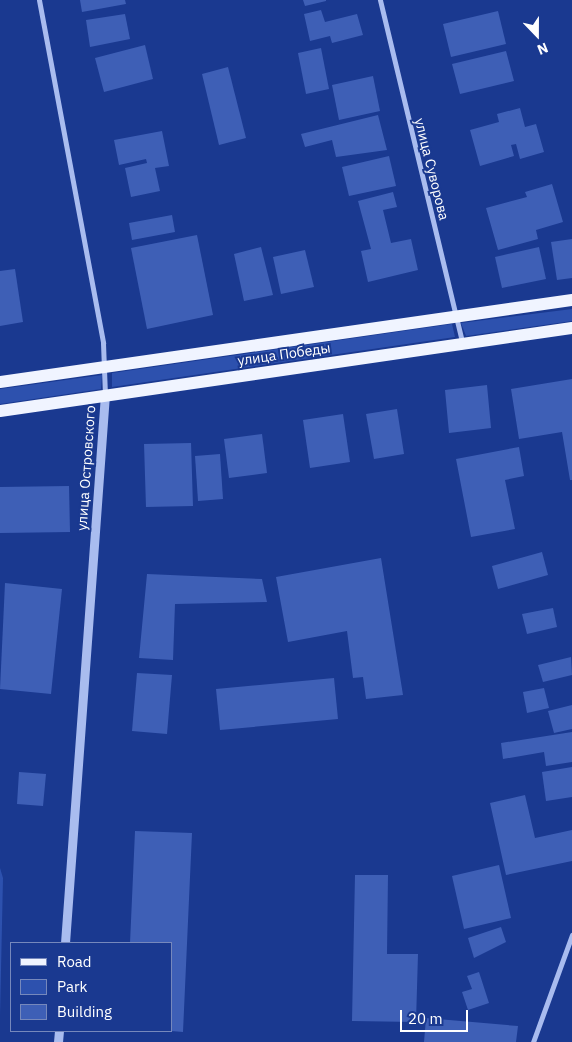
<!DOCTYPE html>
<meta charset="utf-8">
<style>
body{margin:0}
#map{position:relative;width:572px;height:1042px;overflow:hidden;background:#1a3990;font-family:"IBM Plex Sans",sans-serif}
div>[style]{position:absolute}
.green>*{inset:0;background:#2d51ae}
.building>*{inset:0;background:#3e5fb6}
.minor>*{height:5px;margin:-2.5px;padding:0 2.5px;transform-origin:2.5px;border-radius:2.5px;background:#a9bcef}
.tertiary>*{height:9px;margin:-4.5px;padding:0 4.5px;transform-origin:4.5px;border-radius:4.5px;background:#a9bcef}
.primary>*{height:12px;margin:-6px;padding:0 6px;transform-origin:6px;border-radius:6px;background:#f0f4ff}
span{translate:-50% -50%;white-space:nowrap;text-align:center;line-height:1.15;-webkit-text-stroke:4px #1a3990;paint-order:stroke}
.street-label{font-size:14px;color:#fff}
.legend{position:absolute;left:10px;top:942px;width:162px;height:90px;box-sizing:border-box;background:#1a3990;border:1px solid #7688bc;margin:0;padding:6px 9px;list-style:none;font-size:15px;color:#fff}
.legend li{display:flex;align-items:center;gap:10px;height:25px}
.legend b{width:25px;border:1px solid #7688bc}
.north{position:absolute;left:512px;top:10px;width:50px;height:50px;-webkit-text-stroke:4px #1a3990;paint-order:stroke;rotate:158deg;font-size:14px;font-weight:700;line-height:20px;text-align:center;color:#fff}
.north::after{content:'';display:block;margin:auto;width:18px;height:22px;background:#fff;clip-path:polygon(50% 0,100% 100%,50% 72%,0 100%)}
.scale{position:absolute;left:400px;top:1010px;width:68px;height:22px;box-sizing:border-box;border:2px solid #fff;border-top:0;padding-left:6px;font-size:15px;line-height:18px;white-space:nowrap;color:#fff;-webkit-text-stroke:4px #1a3990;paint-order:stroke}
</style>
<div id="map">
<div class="green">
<i style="clip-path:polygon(572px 309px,572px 321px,466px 336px,461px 323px)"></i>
<i style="clip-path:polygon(452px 324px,455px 337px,112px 387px,112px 373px)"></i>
<i style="clip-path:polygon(102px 375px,101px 389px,0 404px,0 389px)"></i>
<i style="clip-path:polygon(0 868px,3px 878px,0 1016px)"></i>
</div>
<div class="building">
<i style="clip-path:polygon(80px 0,125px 0,126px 4px,82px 12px)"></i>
<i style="clip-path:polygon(303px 0,326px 0,326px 1px,305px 6px)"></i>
<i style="clip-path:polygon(321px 10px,325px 22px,357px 14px,363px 35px,332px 43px,330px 36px,310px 41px,304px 14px)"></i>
<i style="clip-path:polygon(498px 11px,506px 44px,451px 57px,443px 24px)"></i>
<i style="clip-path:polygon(125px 14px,130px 39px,90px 47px,86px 20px)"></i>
<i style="clip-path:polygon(145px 45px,153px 79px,104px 92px,95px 58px)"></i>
<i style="clip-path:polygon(321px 48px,329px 89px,306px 94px,298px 53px)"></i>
<i style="clip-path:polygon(506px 51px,514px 81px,460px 94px,452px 64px)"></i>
<i style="clip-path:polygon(228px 67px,246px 138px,219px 145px,202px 74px)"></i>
<i style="clip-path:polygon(373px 76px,380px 111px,339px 120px,332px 85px)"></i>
<i style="clip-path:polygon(520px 108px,525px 127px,536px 124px,544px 152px,520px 159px,516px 144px,511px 145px,514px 156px,480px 166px,470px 130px,499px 122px,497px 114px)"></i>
<i style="clip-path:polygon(378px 115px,387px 150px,336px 157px,332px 140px,305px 147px,301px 134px)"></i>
<i style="clip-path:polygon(162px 131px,169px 166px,155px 168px,160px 191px,131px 197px,125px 168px,147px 163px,146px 159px,119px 165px,114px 140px)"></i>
<i style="clip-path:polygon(389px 156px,396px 186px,349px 196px,342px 167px)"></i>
<i style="clip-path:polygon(552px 184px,563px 222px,536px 230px,538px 239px,498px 250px,486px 208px,527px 197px,525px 192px)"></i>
<i style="clip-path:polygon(393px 192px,397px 207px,383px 210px,391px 243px,411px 239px,418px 270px,368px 282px,361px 251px,371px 249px,358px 201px)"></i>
<i style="clip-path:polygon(172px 215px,175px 232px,132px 240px,129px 223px)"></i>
<i style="clip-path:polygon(197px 235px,213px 315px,147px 329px,131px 248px)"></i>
<i style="clip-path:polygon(572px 239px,572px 278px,557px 280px,551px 242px)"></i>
<i style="clip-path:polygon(261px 247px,273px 295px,244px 301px,234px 254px)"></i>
<i style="clip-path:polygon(539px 247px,546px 279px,502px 288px,495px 257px)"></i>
<i style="clip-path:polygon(305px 250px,314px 287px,281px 294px,273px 257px)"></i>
<i style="clip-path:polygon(15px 269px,23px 322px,0 326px,0 271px)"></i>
<i style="clip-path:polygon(572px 379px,572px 480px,570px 480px,562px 432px,519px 439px,511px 389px)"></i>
<i style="clip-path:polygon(487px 385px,491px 428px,449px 433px,445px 390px)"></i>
<i style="clip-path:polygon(397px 409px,404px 454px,374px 459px,366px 414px)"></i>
<i style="clip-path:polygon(343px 414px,350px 462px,310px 468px,303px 420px)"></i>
<i style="clip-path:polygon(262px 434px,267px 473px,229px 478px,224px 439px)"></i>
<i style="clip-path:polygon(191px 443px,193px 506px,146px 507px,144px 444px)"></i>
<i style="clip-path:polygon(519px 447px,524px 476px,505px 480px,515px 529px,471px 537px,456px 459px)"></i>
<i style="clip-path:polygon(220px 454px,223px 499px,198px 501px,195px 456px)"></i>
<i style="clip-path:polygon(69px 486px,70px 532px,0 533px,0 487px)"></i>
<i style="clip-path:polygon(542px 552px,548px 575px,498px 589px,492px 566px)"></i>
<i style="clip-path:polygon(381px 558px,403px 695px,366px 699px,363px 677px,353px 678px,347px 631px,288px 642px,276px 577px)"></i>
<i style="clip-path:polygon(147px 574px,262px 579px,267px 602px,175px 604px,173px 660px,139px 658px)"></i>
<i style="clip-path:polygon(5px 583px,62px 589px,51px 694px,0 689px)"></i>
<i style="clip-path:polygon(553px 608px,557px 627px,527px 634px,522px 614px)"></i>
<i style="clip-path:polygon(571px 657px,572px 675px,543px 682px,538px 665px)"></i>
<i style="clip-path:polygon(137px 673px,172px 675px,167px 734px,132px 731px)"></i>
<i style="clip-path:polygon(334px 678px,338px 719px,220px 730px,216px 689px)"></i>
<i style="clip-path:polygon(544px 688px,549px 708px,527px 713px,523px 692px)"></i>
<i style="clip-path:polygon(572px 705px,572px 729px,554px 733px,548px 711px)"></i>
<i style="clip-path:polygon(572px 732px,572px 762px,546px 766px,544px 752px,503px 759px,501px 743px)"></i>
<i style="clip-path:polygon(572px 767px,572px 797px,546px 801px,542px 772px)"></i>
<i style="clip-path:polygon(19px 772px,46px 774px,43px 806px,17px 804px)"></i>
<i style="clip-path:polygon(525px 795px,535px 838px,572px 830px,572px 861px,506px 875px,490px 803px)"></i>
<i style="clip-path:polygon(135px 831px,192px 833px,183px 1032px,171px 1031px,171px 943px,130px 943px)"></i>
<i style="clip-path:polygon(499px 865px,511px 918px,464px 929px,452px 876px)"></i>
<i style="clip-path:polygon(355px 875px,388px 875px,387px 954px,418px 954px,416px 1022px,352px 1021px)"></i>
<i style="clip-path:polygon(501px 927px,506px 942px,474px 958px,468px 938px)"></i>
<i style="clip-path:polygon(479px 972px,489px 1003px,468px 1010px,462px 992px,472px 989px,467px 976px)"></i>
<i style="clip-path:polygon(426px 1018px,518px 1026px,516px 1042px,424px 1042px)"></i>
</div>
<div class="minor">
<i style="left:39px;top:0;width:349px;rotate:79.4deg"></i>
<i style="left:103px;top:343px;width:52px;rotate:87.8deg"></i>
<i style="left:380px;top:0;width:352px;rotate:76.5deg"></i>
<i style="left:533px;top:1042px;width:114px;rotate:-70deg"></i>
</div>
<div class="tertiary">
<i style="left:65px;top:943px;width:549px;rotate:-85.83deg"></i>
<i style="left:58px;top:1042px;width:11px;rotate:-85deg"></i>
</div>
<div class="primary">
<i style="left:0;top:382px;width:578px;rotate:-8.16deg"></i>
<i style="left:0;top:411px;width:578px;rotate:-8.26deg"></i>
</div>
<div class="street-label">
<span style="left:432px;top:169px;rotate:76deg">улица Суворова</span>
<span style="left:284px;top:354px;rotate:-8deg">улица Победы</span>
<span style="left:86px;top:468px;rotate:-86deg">улица Островского</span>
</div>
<ul class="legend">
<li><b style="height:6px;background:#f0f4ff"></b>Road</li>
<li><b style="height:14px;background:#2d51ae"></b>Park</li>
<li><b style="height:14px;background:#3e5fb6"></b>Building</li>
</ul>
<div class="north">N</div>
<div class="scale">20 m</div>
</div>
